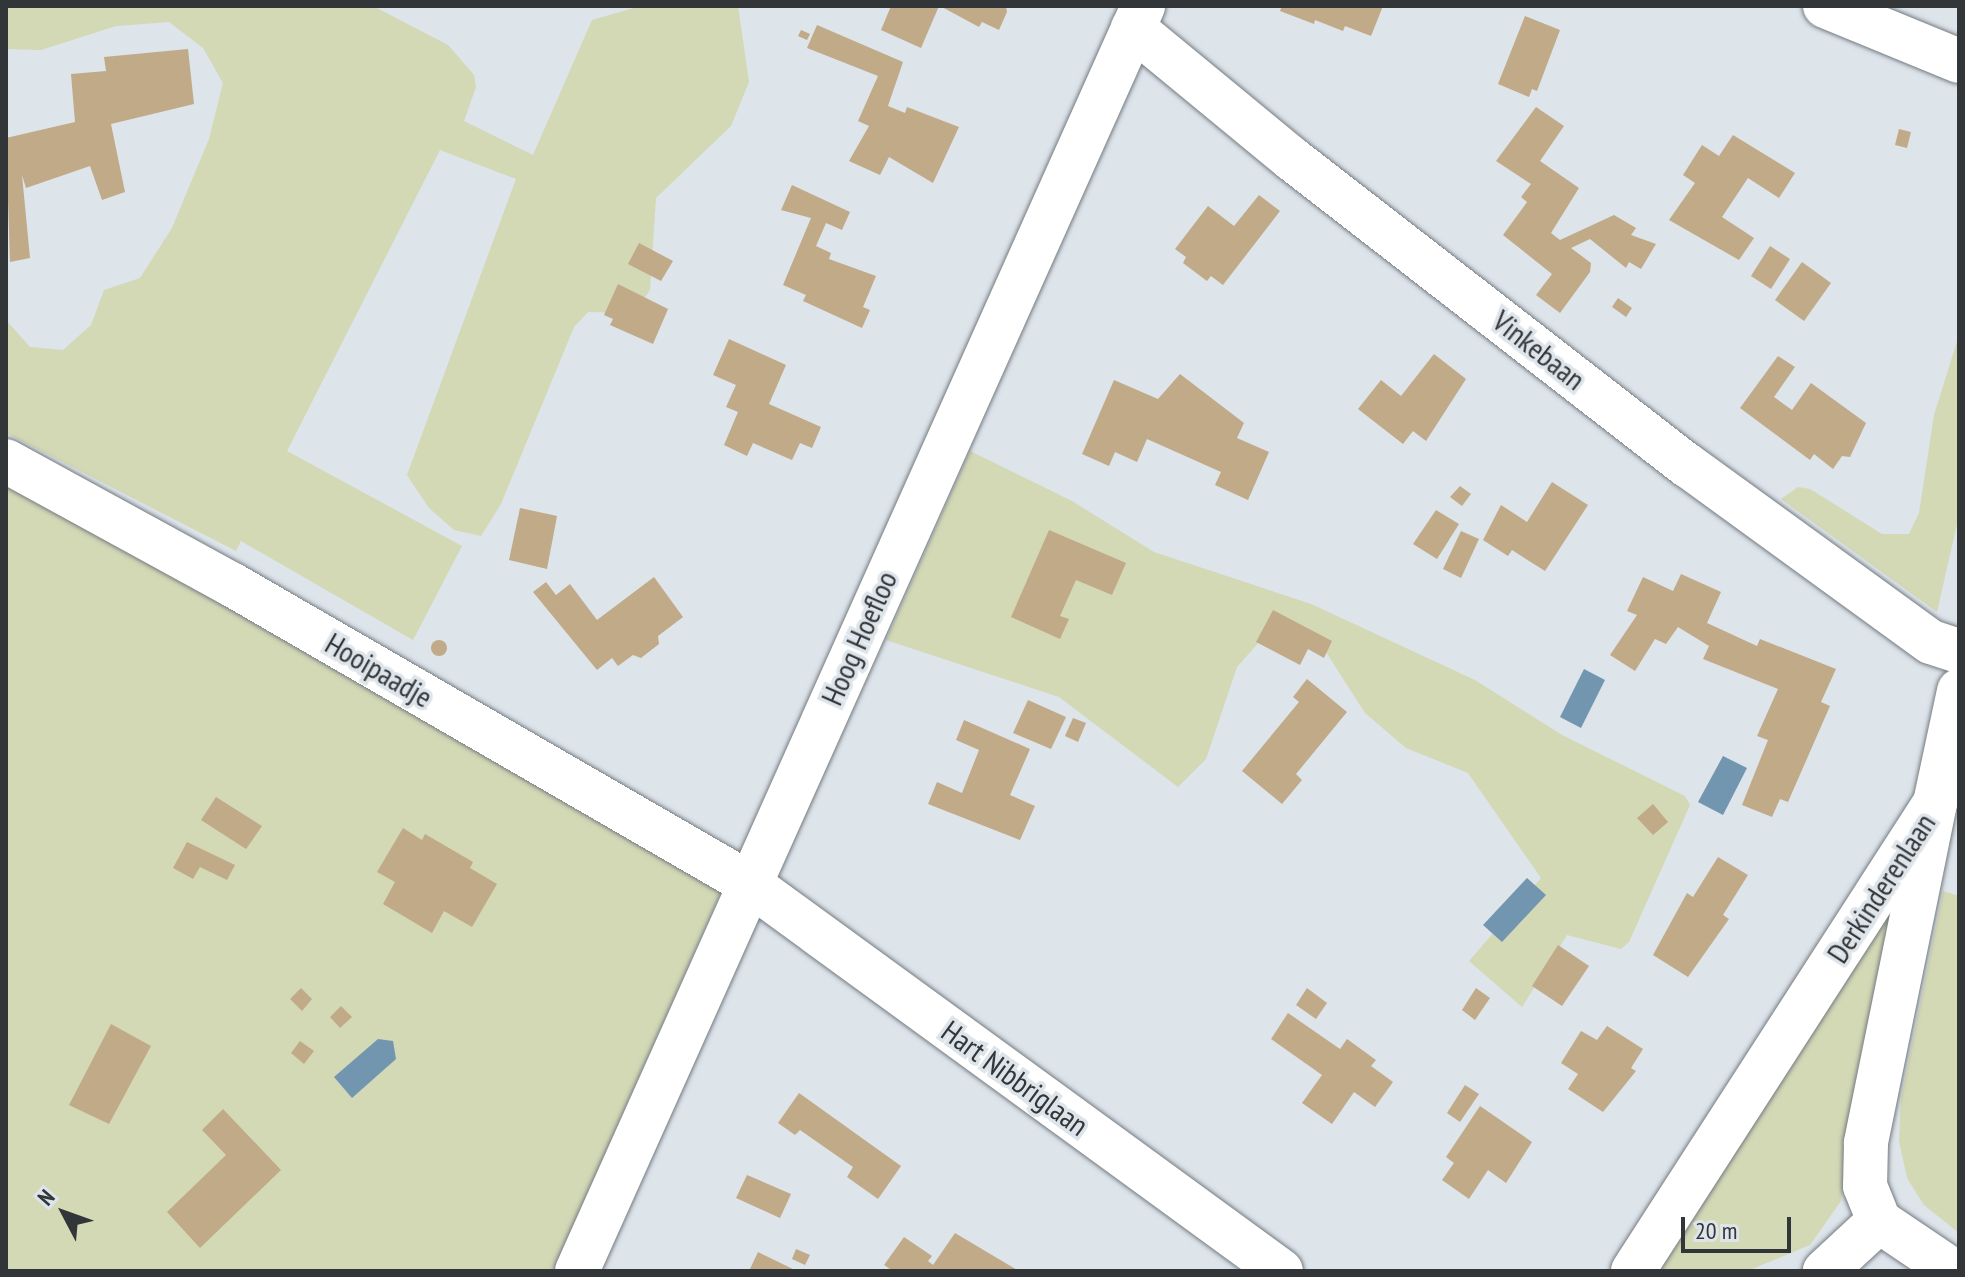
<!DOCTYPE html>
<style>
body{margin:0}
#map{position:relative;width:1965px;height:1277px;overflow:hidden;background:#dde4ea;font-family:"PT Sans Narrow",sans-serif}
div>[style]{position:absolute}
.green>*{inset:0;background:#d3d8b5}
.water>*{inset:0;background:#7296af}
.building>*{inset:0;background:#c1aa88}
.round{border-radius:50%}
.roads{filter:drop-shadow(0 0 2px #747b80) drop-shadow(0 0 2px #747b80)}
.minor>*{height:44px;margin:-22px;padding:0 22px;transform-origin:22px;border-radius:22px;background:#fff}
span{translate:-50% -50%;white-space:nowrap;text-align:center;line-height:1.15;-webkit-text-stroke:7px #dde4ea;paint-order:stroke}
.street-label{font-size:30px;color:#333638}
.frame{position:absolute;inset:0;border:8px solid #333638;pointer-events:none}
.north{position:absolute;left:24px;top:1173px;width:80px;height:80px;-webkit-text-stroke:6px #dde4ea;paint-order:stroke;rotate:311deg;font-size:22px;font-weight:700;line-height:32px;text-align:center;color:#333638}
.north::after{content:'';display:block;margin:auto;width:28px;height:36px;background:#333638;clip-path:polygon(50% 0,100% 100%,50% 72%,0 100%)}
.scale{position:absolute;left:1681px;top:1217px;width:110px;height:36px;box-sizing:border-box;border:4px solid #333638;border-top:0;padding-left:10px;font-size:24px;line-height:28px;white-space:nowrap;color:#333638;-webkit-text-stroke:6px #dde4ea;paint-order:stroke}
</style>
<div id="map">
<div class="green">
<i style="clip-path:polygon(6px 6px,373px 6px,448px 45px,474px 75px,476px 87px,464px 121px,533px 155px,592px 20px,641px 6px,738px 6px,749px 82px,731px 126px,656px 198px,650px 290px,634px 313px,588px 312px,574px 327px,501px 504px,481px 536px,454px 530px,429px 508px,407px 475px,516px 179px,440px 150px,287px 451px,462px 546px,413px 640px,241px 541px,236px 551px,6px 433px,6px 320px,30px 347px,63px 350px,91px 325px,104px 290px,140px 278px,172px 228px,209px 139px,223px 83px,203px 48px,169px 22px,116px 26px,41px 50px,6px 49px)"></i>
<i style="clip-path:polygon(1959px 335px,1959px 515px,1937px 612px,1781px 499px,1798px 487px,1810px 489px,1882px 534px,1909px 534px,1919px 513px,1934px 415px)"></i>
<i style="clip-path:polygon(970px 451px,1072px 501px,1154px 552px,1311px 604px,1475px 680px,1562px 735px,1685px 796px,1690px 805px,1629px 942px,1621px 949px,1567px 935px,1522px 1007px,1469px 961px,1541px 878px,1468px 773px,1406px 748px,1365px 713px,1324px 649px,1260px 641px,1237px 667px,1206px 759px,1178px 787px,1059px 697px,886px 640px)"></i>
<i style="clip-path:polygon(6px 486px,121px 543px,722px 890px,553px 1271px,6px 1271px)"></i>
<i style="clip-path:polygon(1904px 854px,1868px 1028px,1841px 1201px,1810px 1245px,1747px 1271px,1642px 1271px)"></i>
<i style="clip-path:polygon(1943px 891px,1959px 896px,1959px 1233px,1924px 1205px,1907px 1178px,1899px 1141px,1901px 1098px)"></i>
</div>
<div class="water">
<i style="clip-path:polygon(1584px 669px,1605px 680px,1581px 728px,1560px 717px)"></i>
<i style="clip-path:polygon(1723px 756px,1747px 768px,1723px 815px,1698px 802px)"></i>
<i style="clip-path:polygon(1527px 878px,1546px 895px,1502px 942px,1483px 925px)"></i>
<i style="clip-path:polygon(378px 1039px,393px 1041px,396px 1059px,352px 1098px,334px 1077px)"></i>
</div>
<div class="building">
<i style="clip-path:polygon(891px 6px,939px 6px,921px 48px,881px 30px)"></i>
<i style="clip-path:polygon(940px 6px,1006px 6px,1007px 12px,999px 30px,982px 22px,979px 27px)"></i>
<i style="clip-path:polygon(1282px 6px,1383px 6px,1371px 36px,1345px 26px,1343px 31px,1315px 20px,1314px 24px,1280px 11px)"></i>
<i style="clip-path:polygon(1525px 16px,1560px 30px,1537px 91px,1532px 89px,1529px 97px,1498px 84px)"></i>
<i style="clip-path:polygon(817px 25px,903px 62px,888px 106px,905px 113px,907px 107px,959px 127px,933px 183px,889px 157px,880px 175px,849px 161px,869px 126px,858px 121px,878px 76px,807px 48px)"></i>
<i style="clip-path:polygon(801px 30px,810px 34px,807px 40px,798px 36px)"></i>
<i style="clip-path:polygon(188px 49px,194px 104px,111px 124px,125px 192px,102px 200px,90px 166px,26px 188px,22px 175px,30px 258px,10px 262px,6px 138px,75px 122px,71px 74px,106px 71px,104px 57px)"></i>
<i style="clip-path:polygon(1536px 107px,1564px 126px,1540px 161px,1579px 188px,1551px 233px,1560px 240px,1614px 215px,1636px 228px,1631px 235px,1656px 244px,1641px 269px,1629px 262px,1626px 268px,1590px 239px,1571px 248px,1591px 263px,1590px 272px,1560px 313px,1536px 295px,1552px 274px,1503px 235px,1527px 202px,1521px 197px,1531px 184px,1496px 161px)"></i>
<i style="clip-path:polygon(1899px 129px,1911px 132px,1907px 148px,1895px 145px)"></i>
<i style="clip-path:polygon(1733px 135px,1795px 173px,1779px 198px,1748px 178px,1722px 217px,1754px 238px,1739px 260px,1669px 220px,1695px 183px,1683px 175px,1702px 145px,1719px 156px)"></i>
<i style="clip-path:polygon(792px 185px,850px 212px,842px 230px,826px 223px,816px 246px,831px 253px,829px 259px,876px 276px,863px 307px,870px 310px,862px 328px,803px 301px,806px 295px,783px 285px,811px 218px,781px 210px)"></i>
<i style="clip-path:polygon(1259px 195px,1280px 211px,1223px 285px,1211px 276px,1207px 281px,1183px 263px,1186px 257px,1175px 249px,1208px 206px,1234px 226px)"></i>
<i style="clip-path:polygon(639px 243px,673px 261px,661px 281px,628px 264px)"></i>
<i style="clip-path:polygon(1770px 246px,1790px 259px,1771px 289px,1751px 276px)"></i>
<i style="clip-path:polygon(1802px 262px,1831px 283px,1804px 321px,1775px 300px)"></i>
<i style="clip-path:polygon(618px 284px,668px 309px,653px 344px,610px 325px,613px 319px,604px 315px)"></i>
<i style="clip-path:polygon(1618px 298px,1632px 308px,1626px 317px,1612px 307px)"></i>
<i style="clip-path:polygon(729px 339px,786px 365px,769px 404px,821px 427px,812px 448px,800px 443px,792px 460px,753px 443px,747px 456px,724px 445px,738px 412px,726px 407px,736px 385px,713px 375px)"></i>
<i style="clip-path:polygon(1434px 354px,1466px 379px,1426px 441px,1413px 431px,1403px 444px,1358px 409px,1381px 380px,1401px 396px)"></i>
<i style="clip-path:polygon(1778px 356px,1795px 367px,1774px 397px,1792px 410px,1811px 383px,1866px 423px,1850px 457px,1842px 456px,1833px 469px,1814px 454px,1810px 460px,1740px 408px)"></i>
<i style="clip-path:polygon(1180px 374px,1244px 423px,1237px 438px,1269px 452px,1248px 500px,1215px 485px,1221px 472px,1147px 439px,1137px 462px,1115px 452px,1109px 466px,1082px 454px,1114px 380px,1158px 399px)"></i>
<i style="clip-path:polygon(1552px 482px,1588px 505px,1545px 571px,1512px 550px,1508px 556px,1483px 540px,1501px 505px,1527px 522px)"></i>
<i style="clip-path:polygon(1460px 486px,1471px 494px,1462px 506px,1450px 497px)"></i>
<i style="clip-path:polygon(520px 508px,557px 516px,547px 569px,509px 560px)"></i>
<i style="clip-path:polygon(1436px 510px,1459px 524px,1437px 559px,1413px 544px)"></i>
<i style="clip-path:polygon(1049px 530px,1126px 563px,1112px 595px,1076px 580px,1060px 616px,1069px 619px,1060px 639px,1011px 617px)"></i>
<i style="clip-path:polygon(1461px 531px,1479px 539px,1461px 578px,1443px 569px)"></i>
<i style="clip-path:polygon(1681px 574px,1721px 592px,1707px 623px,1757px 646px,1760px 639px,1836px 669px,1821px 702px,1830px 706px,1788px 802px,1780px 799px,1772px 817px,1742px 805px,1768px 740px,1757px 736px,1778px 689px,1703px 659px,1709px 646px,1678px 627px,1666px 644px,1655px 639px,1635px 671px,1610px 655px,1637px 615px,1627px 611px,1643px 577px,1673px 591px)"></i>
<i style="clip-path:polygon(654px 577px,683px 617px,658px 636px,659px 644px,641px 658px,633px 655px,618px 666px,612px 658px,597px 670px,533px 592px,546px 582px,556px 595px,570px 584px,597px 620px)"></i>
<i style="clip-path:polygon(1273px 610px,1332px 641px,1324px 658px,1308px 649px,1300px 665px,1256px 642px)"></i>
<i class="round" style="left:431px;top:640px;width:16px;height:16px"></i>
<i style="clip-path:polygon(1307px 679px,1347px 712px,1296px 774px,1302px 780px,1282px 804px,1242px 771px,1299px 702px,1293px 697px)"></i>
<i style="clip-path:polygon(1028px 700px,1066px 717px,1051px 749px,1013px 733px)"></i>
<i style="clip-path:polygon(1073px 718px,1086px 723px,1078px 742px,1065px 736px)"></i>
<i style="clip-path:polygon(964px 720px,1030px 749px,1010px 795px,1035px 806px,1020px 840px,928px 804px,937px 782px,962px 793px,979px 750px,956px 740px)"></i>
<i style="clip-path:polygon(216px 797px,262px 826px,246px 849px,201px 820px)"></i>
<i style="clip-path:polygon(1653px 804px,1668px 822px,1653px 835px,1637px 818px)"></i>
<i style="clip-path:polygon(403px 828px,422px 840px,425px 834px,473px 862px,470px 868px,497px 884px,472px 927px,444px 911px,432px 933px,383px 904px,395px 882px,377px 872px)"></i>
<i style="clip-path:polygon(187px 842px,235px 865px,227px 880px,200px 867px,193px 879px,173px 868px)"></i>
<i style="clip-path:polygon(1718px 857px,1748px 875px,1723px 915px,1729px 919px,1688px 977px,1653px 955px,1687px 893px,1693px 897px)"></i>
<i style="clip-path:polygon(1558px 945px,1589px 966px,1562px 1006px,1532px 986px)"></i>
<i style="clip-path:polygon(301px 988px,312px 999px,302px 1011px,290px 999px)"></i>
<i style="clip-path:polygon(1307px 988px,1327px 1003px,1316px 1019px,1296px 1005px)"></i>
<i style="clip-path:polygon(1476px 988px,1490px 998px,1475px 1020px,1462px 1010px)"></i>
<i style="clip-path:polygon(341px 1006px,352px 1017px,340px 1028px,330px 1017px)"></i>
<i style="clip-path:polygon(1288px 1013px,1340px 1049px,1347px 1039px,1376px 1060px,1371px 1066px,1393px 1082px,1375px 1107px,1354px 1092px,1332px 1124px,1302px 1103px,1322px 1075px,1271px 1039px)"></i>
<i style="clip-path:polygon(111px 1024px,151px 1046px,109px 1124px,69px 1105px)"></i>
<i style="clip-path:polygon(1607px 1026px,1643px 1049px,1631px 1068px,1636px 1071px,1603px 1112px,1568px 1089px,1578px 1074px,1561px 1063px,1581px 1031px,1597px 1040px)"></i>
<i style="clip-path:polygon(300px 1041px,314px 1051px,304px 1064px,291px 1053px)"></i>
<i style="clip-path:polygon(1465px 1085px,1479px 1094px,1460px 1122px,1447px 1113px)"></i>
<i style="clip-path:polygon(799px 1093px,901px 1166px,878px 1199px,847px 1177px,853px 1167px,800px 1130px,795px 1135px,778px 1123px)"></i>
<i style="clip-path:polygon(1480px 1106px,1532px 1142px,1506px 1183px,1488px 1170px,1469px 1199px,1442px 1180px,1454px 1163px,1446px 1157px)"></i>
<i style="clip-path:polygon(223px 1109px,281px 1170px,200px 1248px,167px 1212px,226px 1155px,202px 1130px)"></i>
<i style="clip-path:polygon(747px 1175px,791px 1194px,780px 1218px,736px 1198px)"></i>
<i style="clip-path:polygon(955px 1233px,1019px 1271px,893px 1271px,884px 1265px,904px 1237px,932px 1256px,928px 1261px,933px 1265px)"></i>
<i style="clip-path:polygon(796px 1249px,810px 1255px,805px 1265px,792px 1259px)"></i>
<i style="clip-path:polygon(758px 1252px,797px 1271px,749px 1271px)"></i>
</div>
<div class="roads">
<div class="minor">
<i style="left:1825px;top:6px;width:145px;rotate:22.3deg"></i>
<i style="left:1133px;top:28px;width:206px;rotate:39.5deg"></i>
<i style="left:1292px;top:159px;width:500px;rotate:37.8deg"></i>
<i style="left:1687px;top:465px;width:301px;rotate:36deg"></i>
<i style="left:1931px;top:642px;width:29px;rotate:18deg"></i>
<i style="left:6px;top:461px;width:256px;rotate:28.7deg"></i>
<i style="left:231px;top:584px;width:599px;rotate:30.03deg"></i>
<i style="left:750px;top:884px;width:657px;rotate:36.09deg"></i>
<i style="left:1935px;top:803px;width:115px;rotate:-77.9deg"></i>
<i style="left:1879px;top:1221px;width:89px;rotate:34deg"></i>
<i style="left:577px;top:1271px;width:1386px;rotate:-65.89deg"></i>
<i style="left:1633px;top:1271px;width:557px;rotate:-57.17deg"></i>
<i style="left:1935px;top:803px;width:347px;rotate:101.5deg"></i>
<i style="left:1866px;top:1143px;width:43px;rotate:91.3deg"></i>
<i style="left:1865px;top:1186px;width:38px;rotate:68deg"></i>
<i style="left:1879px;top:1221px;width:74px;rotate:137.2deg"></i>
</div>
</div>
<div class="street-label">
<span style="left:1539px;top:350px;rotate:38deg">Vinkebaan</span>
<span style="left:859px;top:638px;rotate:-66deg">Hoog Hoefloo</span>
<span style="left:379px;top:670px;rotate:30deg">Hooipaadje</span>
<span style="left:1881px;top:888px;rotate:-57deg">Derkinderenlaan</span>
<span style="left:1015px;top:1078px;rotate:36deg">Hart Nibbriglaan</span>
</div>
<div class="frame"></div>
<div class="north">N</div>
<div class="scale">20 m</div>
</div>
